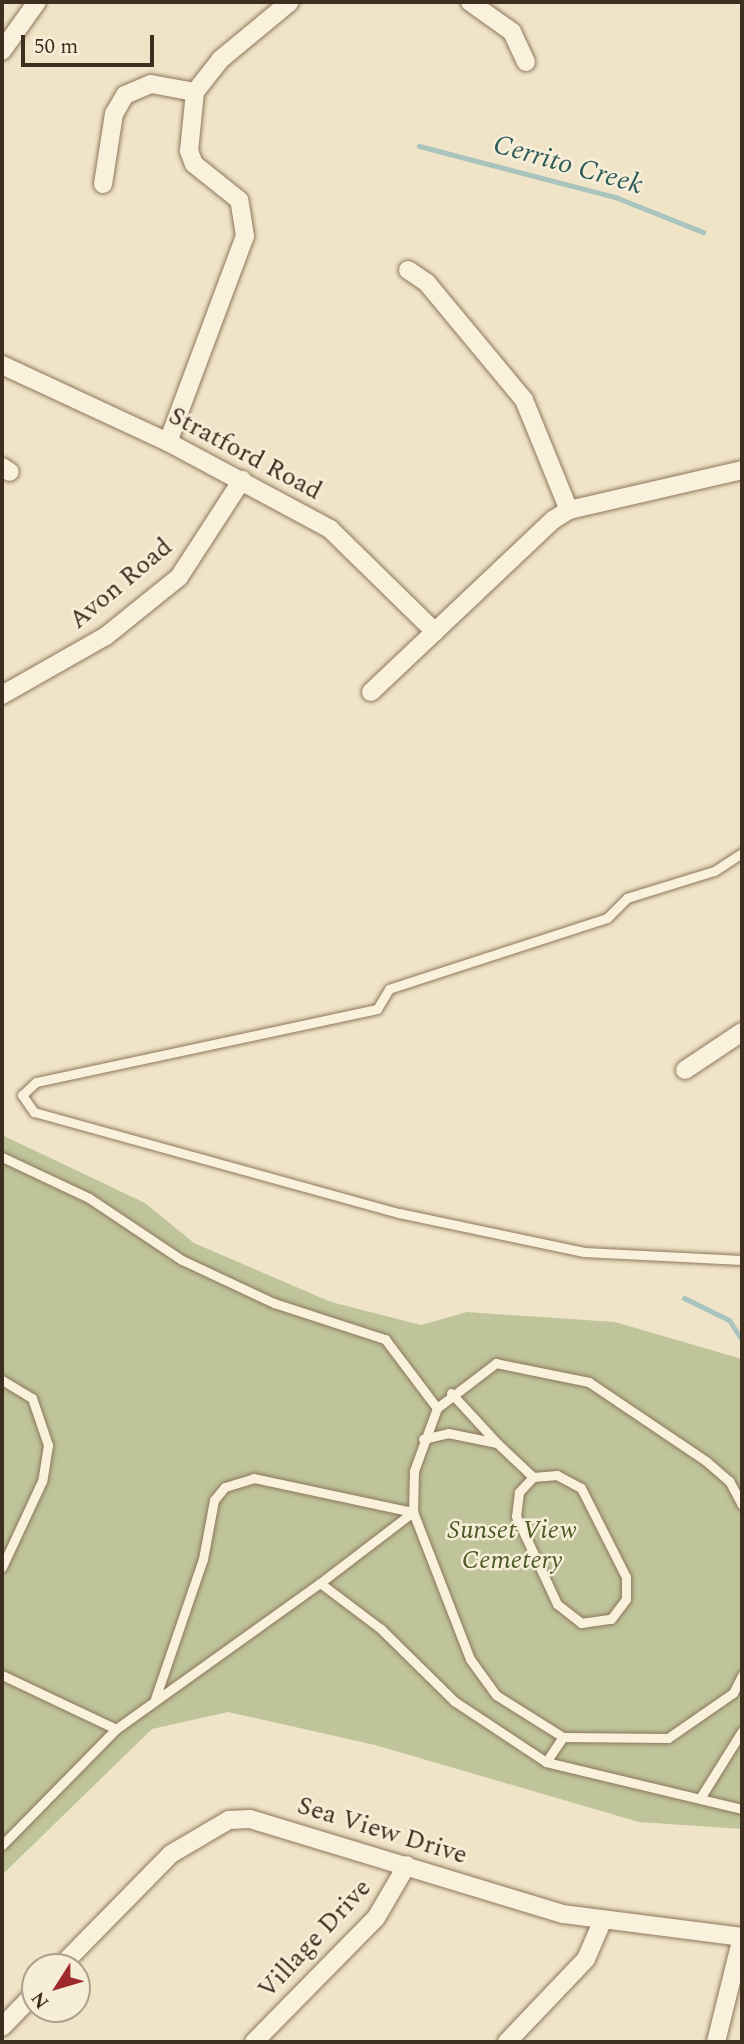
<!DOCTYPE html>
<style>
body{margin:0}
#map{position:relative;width:744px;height:2044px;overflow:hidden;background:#f0e4c8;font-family:Spectral,serif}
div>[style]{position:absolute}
.cemetery>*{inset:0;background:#bfc49a}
.stream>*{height:5px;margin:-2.5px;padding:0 2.5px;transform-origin:2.5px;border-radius:2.5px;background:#a9c4bc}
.roads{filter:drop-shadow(0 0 2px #8d765c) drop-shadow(0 0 2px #8d765c)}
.service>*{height:9px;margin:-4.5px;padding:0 4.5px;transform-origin:4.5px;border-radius:4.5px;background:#faf1dc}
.minor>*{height:18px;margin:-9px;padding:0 9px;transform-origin:9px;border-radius:9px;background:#faf1dc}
span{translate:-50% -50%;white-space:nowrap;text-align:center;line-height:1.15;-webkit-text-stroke:5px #f7eed8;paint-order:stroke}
.street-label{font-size:26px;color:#3d2e20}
.park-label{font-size:26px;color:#4d5a26;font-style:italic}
.water-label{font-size:28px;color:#2f5d5a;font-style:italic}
.frame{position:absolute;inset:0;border:4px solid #3d2e20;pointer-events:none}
.north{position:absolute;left:21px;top:1953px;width:70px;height:70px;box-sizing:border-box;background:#f7eed8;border:2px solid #ada18e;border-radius:50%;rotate:233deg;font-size:19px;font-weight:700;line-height:28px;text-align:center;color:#3d2e20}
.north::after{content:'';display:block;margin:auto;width:24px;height:32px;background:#9e2a2b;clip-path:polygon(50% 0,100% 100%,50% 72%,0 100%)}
.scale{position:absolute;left:21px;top:35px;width:133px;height:32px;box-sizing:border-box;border:4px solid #3d2e20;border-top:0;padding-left:9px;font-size:21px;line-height:24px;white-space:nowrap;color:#3d2e20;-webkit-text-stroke:5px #f7eed8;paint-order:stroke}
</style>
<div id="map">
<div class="cemetery">
<i style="clip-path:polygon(2px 1135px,145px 1203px,194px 1243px,331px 1302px,421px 1325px,467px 1312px,615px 1322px,742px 1359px,742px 1829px,639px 1822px,375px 1745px,228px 1712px,152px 1729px,2px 1875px)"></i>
</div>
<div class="stream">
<i style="left:419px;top:146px;width:203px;rotate:14.6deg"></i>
<i style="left:615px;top:197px;width:95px;rotate:21.7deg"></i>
<i style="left:684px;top:1298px;width:50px;rotate:26.1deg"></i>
<i style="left:729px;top:1320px;width:24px;rotate:57deg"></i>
</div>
<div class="roads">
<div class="service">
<i style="left:742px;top:853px;width:33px;rotate:147deg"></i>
<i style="left:714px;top:871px;width:91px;rotate:162.8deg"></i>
<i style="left:627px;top:898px;width:28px;rotate:135deg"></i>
<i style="left:607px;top:918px;width:229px;rotate:162deg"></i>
<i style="left:389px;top:989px;width:23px;rotate:121deg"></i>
<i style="left:377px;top:1009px;width:349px;rotate:167.9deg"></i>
<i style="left:36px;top:1082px;width:19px;rotate:137deg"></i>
<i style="left:22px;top:1095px;width:21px;rotate:55deg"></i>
<i style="left:34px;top:1112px;width:379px;rotate:15.5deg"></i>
<i style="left:399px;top:1213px;width:189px;rotate:11.9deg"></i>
<i style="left:584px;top:1252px;width:158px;rotate:2.9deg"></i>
<i style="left:2px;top:1157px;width:96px;rotate:25.2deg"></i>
<i style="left:89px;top:1198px;width:112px;rotate:33.7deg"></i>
<i style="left:182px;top:1260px;width:102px;rotate:25.1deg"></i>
<i style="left:274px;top:1303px;width:117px;rotate:18deg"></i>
<i style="left:385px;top:1339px;width:86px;rotate:53deg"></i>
<i style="left:2px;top:1380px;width:35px;rotate:31deg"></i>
<i style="left:32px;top:1398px;width:50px;rotate:71.2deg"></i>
<i style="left:48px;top:1445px;width:36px;rotate:99deg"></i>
<i style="left:42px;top:1481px;width:95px;rotate:114.9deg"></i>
<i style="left:451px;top:1393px;width:68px;rotate:47.4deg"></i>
<i style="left:423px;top:1439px;width:26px;rotate:-13deg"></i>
<i style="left:448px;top:1433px;width:50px;rotate:11.5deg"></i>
<i style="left:497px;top:1443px;width:50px;rotate:43.4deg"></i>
<i style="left:533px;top:1477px;width:21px;rotate:133deg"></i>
<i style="left:519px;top:1492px;width:24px;rotate:97deg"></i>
<i style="left:516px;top:1516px;width:97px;rotate:65deg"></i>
<i style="left:557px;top:1604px;width:31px;rotate:38deg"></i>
<i style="left:581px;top:1623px;width:30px;rotate:-8deg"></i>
<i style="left:611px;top:1619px;width:25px;rotate:-53deg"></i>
<i style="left:626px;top:1599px;width:22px;rotate:-90deg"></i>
<i style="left:626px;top:1577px;width:100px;rotate:-116.8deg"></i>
<i style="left:581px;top:1488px;width:27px;rotate:-152deg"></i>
<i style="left:557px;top:1475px;width:24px;rotate:175deg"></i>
<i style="left:742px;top:1505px;width:27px;rotate:-118deg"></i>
<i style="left:729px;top:1481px;width:30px;rotate:-139deg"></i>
<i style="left:706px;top:1461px;width:141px;rotate:-146deg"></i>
<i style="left:589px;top:1382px;width:95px;rotate:-168.5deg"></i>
<i style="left:496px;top:1363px;width:74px;rotate:142.7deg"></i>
<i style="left:437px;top:1408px;width:67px;rotate:110.1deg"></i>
<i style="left:414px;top:1471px;width:41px;rotate:91.4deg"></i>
<i style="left:413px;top:1512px;width:158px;rotate:68.8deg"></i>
<i style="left:470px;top:1659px;width:44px;rotate:54.2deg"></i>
<i style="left:496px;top:1695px;width:79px;rotate:32.1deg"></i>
<i style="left:563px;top:1737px;width:105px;rotate:0.5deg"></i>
<i style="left:668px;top:1738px;width:79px;rotate:-34.7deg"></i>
<i style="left:733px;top:1693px;width:20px;rotate:-63deg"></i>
<i style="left:320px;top:1583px;width:117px;rotate:-37.4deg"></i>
<i style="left:2px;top:1675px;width:126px;rotate:25.3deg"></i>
<i style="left:155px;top:1699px;width:148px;rotate:-71.1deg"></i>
<i style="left:203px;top:1559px;width:60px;rotate:-79.4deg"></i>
<i style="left:214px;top:1500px;width:17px;rotate:-50deg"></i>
<i style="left:225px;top:1487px;width:30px;rotate:-17deg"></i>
<i style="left:254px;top:1478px;width:163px;rotate:12.1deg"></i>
<i style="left:546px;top:1762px;width:202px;rotate:13.5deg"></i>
<i style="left:702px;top:1795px;width:75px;rotate:-58deg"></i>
<i style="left:2px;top:1845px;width:163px;rotate:-45.5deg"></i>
<i style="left:116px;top:1729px;width:251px;rotate:-35.6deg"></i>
<i style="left:320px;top:1583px;width:76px;rotate:37deg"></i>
<i style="left:381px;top:1629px;width:103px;rotate:44.6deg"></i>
<i style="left:454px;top:1701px;width:110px;rotate:33.5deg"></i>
<i style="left:546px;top:1762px;width:30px;rotate:-56deg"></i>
</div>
<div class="minor">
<i style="left:470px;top:2px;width:52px;rotate:35.5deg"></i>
<i style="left:512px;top:32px;width:33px;rotate:65deg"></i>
<i style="left:2px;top:51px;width:60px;rotate:-54.5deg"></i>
<i style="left:103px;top:184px;width:71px;rotate:-81.1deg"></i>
<i style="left:114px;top:114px;width:22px;rotate:-60deg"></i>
<i style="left:125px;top:95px;width:28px;rotate:-23deg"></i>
<i style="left:151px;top:84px;width:45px;rotate:10.3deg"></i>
<i style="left:408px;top:270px;width:23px;rotate:34deg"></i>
<i style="left:427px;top:283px;width:152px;rotate:50.3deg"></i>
<i style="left:524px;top:400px;width:119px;rotate:67.8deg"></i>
<i style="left:2px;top:365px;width:183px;rotate:24.9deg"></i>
<i style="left:168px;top:442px;width:184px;rotate:28.2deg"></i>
<i style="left:330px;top:529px;width:147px;rotate:44.4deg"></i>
<i style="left:168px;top:442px;width:220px;rotate:-69.5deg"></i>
<i style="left:245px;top:236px;width:36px;rotate:-99deg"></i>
<i style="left:239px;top:200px;width:58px;rotate:-141.3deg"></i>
<i style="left:194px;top:164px;width:14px;rotate:-111deg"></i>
<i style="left:189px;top:151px;width:59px;rotate:-84.2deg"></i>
<i style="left:195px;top:92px;width:42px;rotate:-51.8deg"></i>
<i style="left:221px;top:59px;width:89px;rotate:-39.6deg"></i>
<i style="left:2px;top:467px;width:9px;rotate:32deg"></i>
<i style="left:371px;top:692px;width:250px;rotate:-43.4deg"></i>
<i style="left:553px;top:520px;width:19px;rotate:-32deg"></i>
<i style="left:569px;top:510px;width:178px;rotate:-13deg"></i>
<i style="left:2px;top:695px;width:120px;rotate:-29.6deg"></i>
<i style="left:106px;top:636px;width:94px;rotate:-38.9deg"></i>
<i style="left:179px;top:577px;width:116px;rotate:-57deg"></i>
<i style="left:685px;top:1070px;width:69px;rotate:-33.7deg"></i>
<i style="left:60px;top:1967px;width:158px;rotate:-45.5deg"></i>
<i style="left:171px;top:1854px;width:67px;rotate:-30.4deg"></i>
<i style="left:229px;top:1820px;width:21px;rotate:-3deg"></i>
<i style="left:250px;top:1819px;width:327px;rotate:16.9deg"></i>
<i style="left:563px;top:1914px;width:180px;rotate:7.3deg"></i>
<i style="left:2px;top:2027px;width:47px;rotate:-45.9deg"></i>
<i style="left:254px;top:2042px;width:174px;rotate:-45.5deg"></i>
<i style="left:376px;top:1918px;width:61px;rotate:-59.7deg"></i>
<i style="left:507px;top:2042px;width:115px;rotate:-46.4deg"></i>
<i style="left:586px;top:1959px;width:40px;rotate:-66.6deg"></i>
<i style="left:716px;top:2042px;width:108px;rotate:-76.1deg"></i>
</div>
</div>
<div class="street-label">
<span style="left:245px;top:454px;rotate:28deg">Stratford Road</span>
<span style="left:121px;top:584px;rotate:-40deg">Avon Road</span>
<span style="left:382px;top:1831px;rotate:17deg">Sea View Drive</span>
<span style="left:315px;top:1939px;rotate:-47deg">Village Drive</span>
</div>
<div class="park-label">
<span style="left:512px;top:1546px">Sunset View<br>Cemetery</span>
</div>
<div class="water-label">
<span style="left:568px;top:165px;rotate:16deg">Cerrito Creek</span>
</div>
<div class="frame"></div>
<div class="north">N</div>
<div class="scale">50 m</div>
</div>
